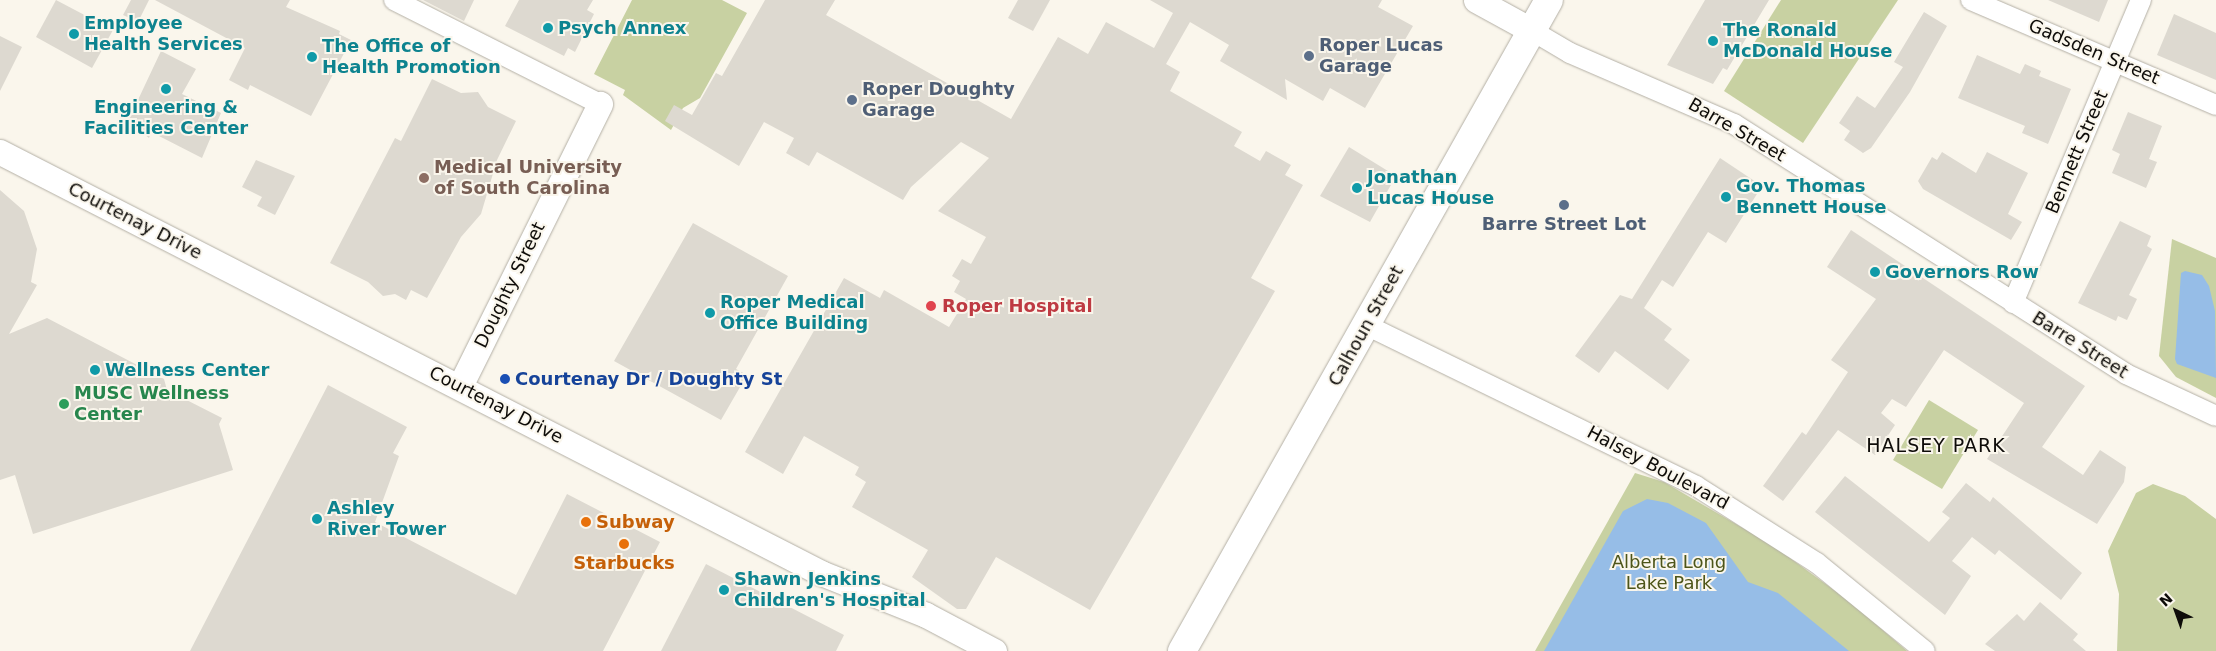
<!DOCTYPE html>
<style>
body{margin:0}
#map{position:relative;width:2216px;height:651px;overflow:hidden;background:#faf6ec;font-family:"DejaVu Sans",sans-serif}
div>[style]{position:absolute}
.green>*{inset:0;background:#c8d1a2}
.water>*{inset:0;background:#96bde7}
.building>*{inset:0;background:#ddd9d0}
.roads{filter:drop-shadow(0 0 1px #b3afa5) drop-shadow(0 0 1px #b3afa5)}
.minor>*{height:20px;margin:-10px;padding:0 10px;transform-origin:10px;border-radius:10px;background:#fff}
.tertiary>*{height:25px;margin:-12.5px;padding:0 12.5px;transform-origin:12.5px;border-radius:12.5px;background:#fff}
.primary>*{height:28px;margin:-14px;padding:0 14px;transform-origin:14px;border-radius:14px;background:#fff}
.dots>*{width:14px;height:14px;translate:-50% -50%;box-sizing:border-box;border:2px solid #faf6ec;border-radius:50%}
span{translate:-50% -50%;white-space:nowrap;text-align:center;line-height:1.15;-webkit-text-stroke:4px #faf6ec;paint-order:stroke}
.culture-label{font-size:18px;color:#0d838f;font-weight:700}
.left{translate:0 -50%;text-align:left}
.service-label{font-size:18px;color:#4e5e75;font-weight:700}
.street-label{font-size:18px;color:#0e0c09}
.education-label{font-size:18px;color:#785e54;font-weight:700}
.health-label{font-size:18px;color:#be3a42;font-weight:700}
.transit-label{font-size:18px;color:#164399;font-weight:700}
.leisure-label{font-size:18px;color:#27864d;font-weight:700}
.food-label{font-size:18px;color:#c56008;font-weight:700}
.park-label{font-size:18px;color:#4d5519}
.neighbourhood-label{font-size:19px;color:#0e0c09;letter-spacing:1px}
.north{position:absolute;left:2151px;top:586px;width:50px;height:50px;-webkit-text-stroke:4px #faf6ec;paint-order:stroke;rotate:318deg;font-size:14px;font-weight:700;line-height:20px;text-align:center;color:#0e0c09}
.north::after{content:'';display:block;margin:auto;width:18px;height:22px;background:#0e0c09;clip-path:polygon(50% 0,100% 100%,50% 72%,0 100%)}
</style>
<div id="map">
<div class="green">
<i style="clip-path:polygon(632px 0,722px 0,747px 13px,700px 98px,683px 108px,671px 130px,623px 95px,625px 90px,594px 74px)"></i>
<i style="clip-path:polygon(1781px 0,1898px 0,1803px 143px,1724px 91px)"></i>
<i style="clip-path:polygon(2172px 239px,2216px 258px,2216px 398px,2176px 377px,2159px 356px)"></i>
<i style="clip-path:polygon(1929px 400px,1978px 430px,1942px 489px,1893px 460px)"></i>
<i style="clip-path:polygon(1635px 473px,1664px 482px,1772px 545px,1849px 601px,1907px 651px,1535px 651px)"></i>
<i style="clip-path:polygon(2153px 484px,2185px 496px,2216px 519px,2216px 651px,2117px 651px,2119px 594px,2108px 551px,2136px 493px)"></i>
</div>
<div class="water">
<i style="clip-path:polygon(2185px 271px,2202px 275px,2209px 286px,2215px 311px,2216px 378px,2177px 364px,2175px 359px,2181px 273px)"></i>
<i style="clip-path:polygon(1647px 499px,1668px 503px,1706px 523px,1748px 582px,1778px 593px,1849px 651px,1544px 651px,1623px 511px)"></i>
</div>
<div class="building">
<i style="clip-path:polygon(56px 0,113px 30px,92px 68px,36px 37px)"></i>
<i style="clip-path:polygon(131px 0,149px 0,138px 22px,123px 15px)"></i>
<i style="clip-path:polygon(155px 0,290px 0,286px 7px,340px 31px,339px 34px,351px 40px,311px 116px,250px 85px,248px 90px,229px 80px,245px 48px)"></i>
<i style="clip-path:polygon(423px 0,474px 0,464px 21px)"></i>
<i style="clip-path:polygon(519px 0,593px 0,587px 10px,594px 14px,575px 52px,568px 48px,564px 56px,505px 26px)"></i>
<i style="clip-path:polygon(765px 0,835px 0,826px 15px,1011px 119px,1058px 37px,1088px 54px,1106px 22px,1154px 48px,1173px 13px,1150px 0,1382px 0,1378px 7px,1413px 26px,1365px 108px,1330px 88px,1323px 101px,1285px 79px,1287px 100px,1220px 61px,1229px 45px,1190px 22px,1166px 64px,1180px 72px,1170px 91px,1242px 132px,1234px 146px,1260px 161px,1266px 151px,1291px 165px,1285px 175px,1303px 185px,1251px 278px,1275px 291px,1090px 610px,996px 557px,966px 609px,957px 609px,912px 577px,928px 550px,852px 507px,866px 482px,855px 475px,859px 467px,804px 436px,783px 474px,745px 452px,844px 278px,880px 298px,884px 290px,949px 327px,966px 299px,954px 292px,960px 281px,952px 276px,962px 259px,971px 264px,986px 237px,938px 211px,989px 158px,961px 142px,911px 187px,903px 200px,817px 152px,809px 166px,786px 153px,794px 138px,764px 122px,739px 166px,665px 121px,674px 105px,692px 115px,716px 73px,722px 76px)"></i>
<i style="clip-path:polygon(1018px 0,1050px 0,1033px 31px,1008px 18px)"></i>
<i style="clip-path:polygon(1705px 0,1769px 0,1727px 70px,1723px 68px,1713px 84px,1667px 65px)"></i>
<i style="clip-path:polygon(2048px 0,2108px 0,2099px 22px)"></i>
<i style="clip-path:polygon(1924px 12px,1947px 26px,1910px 92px,1871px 148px,1863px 153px,1844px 140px,1850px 131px,1839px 123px,1857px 96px,1875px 108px,1903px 67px,1894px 62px)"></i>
<i style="clip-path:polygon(2174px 14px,2216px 33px,2216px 80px,2157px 55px)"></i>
<i style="clip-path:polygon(0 36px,22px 47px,0 91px)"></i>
<i style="clip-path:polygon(161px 51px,196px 69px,182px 94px,221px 113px,202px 158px,159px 136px,151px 133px,149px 138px,128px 121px)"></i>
<i style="clip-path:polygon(1977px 55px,2020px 74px,2025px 64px,2041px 71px,2039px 76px,2071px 89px,2048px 144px,2022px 133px,2025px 126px,1958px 98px)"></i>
<i style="clip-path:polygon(432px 79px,461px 93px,478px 92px,488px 107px,516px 121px,497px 160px,481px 214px,461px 237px,427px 298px,411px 290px,406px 300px,395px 294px,383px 296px,368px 282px,330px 263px,395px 138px,401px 141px)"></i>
<i style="clip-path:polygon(2128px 112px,2162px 126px,2149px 159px,2157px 162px,2146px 188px,2112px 173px,2120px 154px,2112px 150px)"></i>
<i style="clip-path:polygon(1349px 147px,1396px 176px,1370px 222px,1320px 196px)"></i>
<i style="clip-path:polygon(1942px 152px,1976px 173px,1987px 152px,2028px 173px,2008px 214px,2022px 222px,2011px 240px,1923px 189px,1918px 181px,1932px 157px,1937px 160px)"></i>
<i style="clip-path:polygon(1720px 158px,1762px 186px,1726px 243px,1708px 232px,1673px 287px,1662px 280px,1644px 308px,1672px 329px,1664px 340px,1690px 360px,1668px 390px,1615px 351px,1599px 373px,1575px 356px,1620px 295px,1632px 299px)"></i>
<i style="clip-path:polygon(256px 160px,295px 176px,275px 215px,257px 206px,262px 197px,242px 187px)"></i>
<i style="clip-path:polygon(0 190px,24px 211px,37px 249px,31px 282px,37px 285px,9px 334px,47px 318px,164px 379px,167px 390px,222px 418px,219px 424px,233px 470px,33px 534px,15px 475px,0 480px)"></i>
<i style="clip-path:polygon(2120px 221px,2151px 236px,2147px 246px,2152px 249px,2129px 295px,2137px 299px,2127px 320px,2118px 316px,2116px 321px,2078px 303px)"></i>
<i style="clip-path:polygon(693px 223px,788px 276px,736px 369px,747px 375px,721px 420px,614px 361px)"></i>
<i style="clip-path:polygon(1851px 230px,2085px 386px,2042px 447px,2083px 475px,2100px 450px,2126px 467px,2124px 482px,2097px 524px,1987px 459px,2024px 403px,1944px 350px,1906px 407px,1892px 399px,1881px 413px,1895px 425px,1875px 455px,1838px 430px,1783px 501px,1763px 486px,1802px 432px,1806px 435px,1848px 372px,1831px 360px,1876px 299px,1827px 267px)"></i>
<i style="clip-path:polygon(328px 385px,407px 427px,393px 453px,399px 456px,375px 522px,516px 595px,567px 494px,660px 542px,603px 651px,190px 651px)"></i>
<i style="clip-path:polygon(1845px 476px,1929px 542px,1950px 518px,1942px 512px,1966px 483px,1990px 502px,1993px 497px,2082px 573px,2061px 600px,1999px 550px,1995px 555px,1972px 537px,1952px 561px,1971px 576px,1945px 615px,1815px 512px)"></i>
<i style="clip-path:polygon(706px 564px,844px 635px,836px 651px,661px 651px)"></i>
<i style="clip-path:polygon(2040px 602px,2078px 634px,2073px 640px,2086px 651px,1995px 651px,1985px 644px,2017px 614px,2024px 621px)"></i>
</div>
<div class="roads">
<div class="minor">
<i style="left:394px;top:0;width:231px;rotate:26.8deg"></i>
<i style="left:1971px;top:0;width:267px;rotate:23.2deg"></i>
<i style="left:1531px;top:30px;width:45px;rotate:30.5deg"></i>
<i style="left:1570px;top:53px;width:179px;rotate:23.4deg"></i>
<i style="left:1734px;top:124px;width:465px;rotate:32.5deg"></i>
<i style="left:2126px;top:374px;width:99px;rotate:25deg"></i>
<i style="left:2013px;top:303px;width:329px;rotate:-67.1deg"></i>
<i style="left:1366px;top:325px;width:367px;rotate:26deg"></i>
<i style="left:1696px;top:486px;width:143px;rotate:32.5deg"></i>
<i style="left:1817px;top:563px;width:139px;rotate:39.2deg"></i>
</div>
<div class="tertiary">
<i style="left:1476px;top:0;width:63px;rotate:28.6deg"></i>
<i style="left:0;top:152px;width:923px;rotate:27.15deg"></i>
<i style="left:821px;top:573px;width:113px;rotate:21.8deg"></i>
<i style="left:926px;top:615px;width:77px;rotate:27.9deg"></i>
<i style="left:460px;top:386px;width:315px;rotate:-63.6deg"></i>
</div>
<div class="primary">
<i style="left:1182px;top:651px;width:747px;rotate:-60.59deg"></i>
</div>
</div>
<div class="dots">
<i style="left:548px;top:28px;background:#0f9aa8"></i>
<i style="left:74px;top:34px;background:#0f9aa8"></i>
<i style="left:1713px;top:41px;background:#0f9aa8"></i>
<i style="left:1309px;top:56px;background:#5c6f8a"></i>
<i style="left:312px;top:57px;background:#0f9aa8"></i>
<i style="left:166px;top:89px;background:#0f9aa8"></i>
<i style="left:852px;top:100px;background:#5c6f8a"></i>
<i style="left:424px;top:178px;background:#8d6e63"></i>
<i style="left:1357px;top:188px;background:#0f9aa8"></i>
<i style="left:1726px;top:197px;background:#0f9aa8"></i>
<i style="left:1564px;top:205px;background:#5c6f8a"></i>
<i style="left:1875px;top:272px;background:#0f9aa8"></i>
<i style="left:931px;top:306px;background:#e0444e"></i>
<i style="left:710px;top:313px;background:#0f9aa8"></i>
<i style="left:95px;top:370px;background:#0f9aa8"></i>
<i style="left:505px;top:379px;background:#1a4fb4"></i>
<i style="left:64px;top:404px;background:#2e9e5b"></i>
<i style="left:317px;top:519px;background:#0f9aa8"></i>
<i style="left:586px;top:522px;background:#e8710a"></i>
<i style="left:624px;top:544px;background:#e8710a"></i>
<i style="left:724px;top:590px;background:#0f9aa8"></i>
</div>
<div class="culture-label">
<span class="left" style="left:84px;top:34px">Employee<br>Health Services</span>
<span class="left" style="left:558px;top:28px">Psych Annex</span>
<span class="left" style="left:1723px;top:41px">The Ronald<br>McDonald House</span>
<span class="left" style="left:322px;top:57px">The Office of<br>Health Promotion</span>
<span style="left:166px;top:118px">Engineering &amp;<br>Facilities Center</span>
<span class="left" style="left:1367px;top:188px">Jonathan<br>Lucas House</span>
<span class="left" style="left:1736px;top:197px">Gov. Thomas<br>Bennett House</span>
<span class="left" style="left:1885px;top:272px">Governors Row</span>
<span class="left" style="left:720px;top:313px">Roper Medical<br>Office Building</span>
<span class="left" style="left:105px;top:370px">Wellness Center</span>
<span class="left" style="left:327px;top:519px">Ashley<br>River Tower</span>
<span class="left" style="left:734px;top:590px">Shawn Jenkins<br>Children's Hospital</span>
</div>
<div class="service-label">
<span class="left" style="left:1319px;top:56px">Roper Lucas<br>Garage</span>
<span class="left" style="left:862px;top:100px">Roper Doughty<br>Garage</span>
<span style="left:1564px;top:224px">Barre Street Lot</span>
</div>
<div class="street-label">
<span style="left:2094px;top:52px;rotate:23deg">Gadsden Street</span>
<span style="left:1737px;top:130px;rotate:30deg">Barre Street</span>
<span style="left:2077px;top:152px;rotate:-67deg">Bennett Street</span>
<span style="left:135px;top:221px;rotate:27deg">Courtenay Drive</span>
<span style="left:510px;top:285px;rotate:-64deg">Doughty Street</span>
<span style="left:1366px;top:326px;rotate:-61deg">Calhoun Street</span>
<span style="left:2080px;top:345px;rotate:32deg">Barre Street</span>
<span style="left:496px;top:405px;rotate:27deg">Courtenay Drive</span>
<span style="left:1658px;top:468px;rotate:28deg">Halsey Boulevard</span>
</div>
<div class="education-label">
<span class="left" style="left:434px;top:178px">Medical University<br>of South Carolina</span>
</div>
<div class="health-label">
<span class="left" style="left:942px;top:306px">Roper Hospital</span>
</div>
<div class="transit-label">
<span class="left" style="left:515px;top:379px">Courtenay Dr / Doughty St</span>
</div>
<div class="leisure-label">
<span class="left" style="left:74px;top:404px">MUSC Wellness<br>Center</span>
</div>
<div class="food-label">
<span class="left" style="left:596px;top:522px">Subway</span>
<span style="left:624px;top:563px">Starbucks</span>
</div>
<div class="park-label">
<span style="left:1669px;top:573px">Alberta Long<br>Lake Park</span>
</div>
<div class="neighbourhood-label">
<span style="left:1936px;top:446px">HALSEY PARK</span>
</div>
<div class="north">N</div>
</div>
